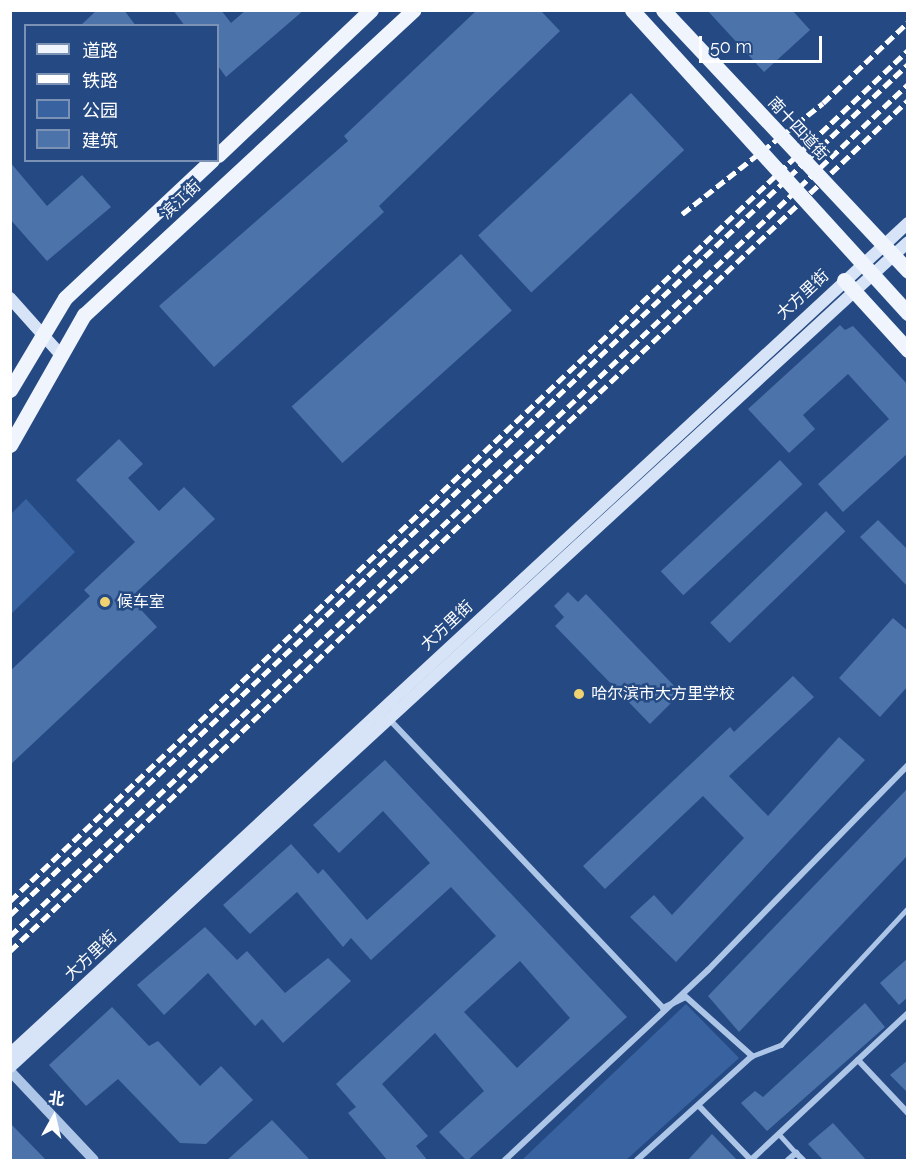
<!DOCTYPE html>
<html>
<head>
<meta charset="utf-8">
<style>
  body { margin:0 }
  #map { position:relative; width:918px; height:1171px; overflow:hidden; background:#254a83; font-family:Raleway,"Noto Sans SC",sans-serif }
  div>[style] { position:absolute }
  .green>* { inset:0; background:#3963a0 }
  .building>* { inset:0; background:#4d73ab; transform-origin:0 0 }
  .service>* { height:4.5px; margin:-2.25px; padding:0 2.25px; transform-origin:2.25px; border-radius:2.25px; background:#adc5e7 }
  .minor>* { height:6px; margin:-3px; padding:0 3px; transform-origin:3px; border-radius:3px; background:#adc5e7 }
  .tertiary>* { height:10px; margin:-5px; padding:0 5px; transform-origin:5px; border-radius:5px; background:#adc5e7 }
  .secondary>* { height:12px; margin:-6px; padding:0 6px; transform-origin:6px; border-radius:6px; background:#d7e3f6 }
  .primary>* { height:15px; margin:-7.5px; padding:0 7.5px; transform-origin:7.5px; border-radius:7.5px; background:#eff4fd }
  .rail>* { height:4.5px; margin-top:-2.25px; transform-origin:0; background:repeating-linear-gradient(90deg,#fff 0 10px,transparent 0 14.5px) }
  .primary-bridge>* { height:15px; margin:-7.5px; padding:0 7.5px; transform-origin:7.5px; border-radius:7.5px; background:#eff4fd }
  .dots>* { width:16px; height:16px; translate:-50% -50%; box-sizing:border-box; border:3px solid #254a83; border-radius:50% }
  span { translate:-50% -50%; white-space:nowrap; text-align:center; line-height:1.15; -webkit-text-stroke:5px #254a83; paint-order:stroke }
  .street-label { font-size:16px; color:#fff }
  .poi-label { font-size:16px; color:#fff }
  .left { translate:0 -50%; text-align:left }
  .frame { position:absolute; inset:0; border:12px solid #fff; pointer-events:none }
  .legend { position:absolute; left:24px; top:24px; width:195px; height:138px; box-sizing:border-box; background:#254a83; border:2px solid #7c92b5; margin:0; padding:8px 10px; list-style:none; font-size:18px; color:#fff }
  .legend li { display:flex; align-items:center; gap:12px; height:30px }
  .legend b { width:30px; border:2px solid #7c92b5 }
  .north { position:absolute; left:24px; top:1087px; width:60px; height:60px; -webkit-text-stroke:4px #254a83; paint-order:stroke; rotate:8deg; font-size:16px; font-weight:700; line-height:24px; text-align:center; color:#fff }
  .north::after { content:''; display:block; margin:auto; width:21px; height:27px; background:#fff; clip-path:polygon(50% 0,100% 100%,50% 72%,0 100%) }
  .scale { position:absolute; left:699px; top:36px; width:123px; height:27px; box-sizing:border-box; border:3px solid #fff; border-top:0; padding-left:8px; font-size:18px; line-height:21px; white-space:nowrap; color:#fff; -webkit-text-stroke:4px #254a83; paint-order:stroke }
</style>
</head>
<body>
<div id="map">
  <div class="green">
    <i style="clip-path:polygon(26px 499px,75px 552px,11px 614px,11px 514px)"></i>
    <i style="clip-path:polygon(686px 1004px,739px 1058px,626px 1160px,522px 1160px)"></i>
  </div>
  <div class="building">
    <i style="clip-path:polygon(97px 10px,124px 10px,136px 26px,80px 26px)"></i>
    <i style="clip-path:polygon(173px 10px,221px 10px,231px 23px,246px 10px,304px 10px,226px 77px,218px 66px,218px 26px,185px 26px)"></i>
    <i style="clip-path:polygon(477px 10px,540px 10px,560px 31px,379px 206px,384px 212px,214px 367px,159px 306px,348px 141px,344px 136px)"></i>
    <i style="clip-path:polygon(707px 10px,792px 10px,810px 30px,764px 72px)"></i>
    <i style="left:631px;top:93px;width:78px;height:209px;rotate:47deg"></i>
    <i style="clip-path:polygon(10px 162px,47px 206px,82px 175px,111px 207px,47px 261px,10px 219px)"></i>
    <i style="left:461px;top:254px;width:76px;height:228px;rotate:48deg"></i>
    <i style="clip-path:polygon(840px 325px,845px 330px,853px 326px,908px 385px,908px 453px,843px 512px,818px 484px,889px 419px,848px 374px,803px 415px,815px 429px,789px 453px,748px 409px)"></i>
    <i style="clip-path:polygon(119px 439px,143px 464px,128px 478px,159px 511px,184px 487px,215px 519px,130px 598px,157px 627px,10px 765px,10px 671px,90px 596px,84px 590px,135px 542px,76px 480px)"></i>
    <i style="left:780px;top:460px;width:33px;height:163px;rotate:47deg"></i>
    <i style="left:826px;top:511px;width:28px;height:161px;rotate:46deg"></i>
    <i style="clip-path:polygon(878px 520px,908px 550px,908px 587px,860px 537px)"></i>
    <i style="clip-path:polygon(568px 592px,578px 602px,586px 594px,681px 693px,650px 724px,555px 626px,564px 617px,554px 606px)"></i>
    <i style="clip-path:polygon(893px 618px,908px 631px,908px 686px,880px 717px,839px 678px)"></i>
    <i style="clip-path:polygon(793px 676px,814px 697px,729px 776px,768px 816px,839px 737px,865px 760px,676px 962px,630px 917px,654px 895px,672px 915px,744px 838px,703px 796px,605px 889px,583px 866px,730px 727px,734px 732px)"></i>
    <i style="clip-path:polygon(evenodd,385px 760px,627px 1017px,467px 1161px,439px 1132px,484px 1091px,435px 1033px,382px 1084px,428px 1136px,416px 1146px,428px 1161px,388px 1161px,348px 1113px,356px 1107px,336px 1084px,496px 936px,451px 887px,371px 960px,351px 938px,343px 947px,297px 892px,250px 934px,223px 905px,291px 844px,318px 874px,323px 869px,367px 920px,430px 863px,383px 811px,339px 853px,313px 825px,385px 760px,520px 961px,570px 1018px,517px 1068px,464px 1012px,520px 961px)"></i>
    <i style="clip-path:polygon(908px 788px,908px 855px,739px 1032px,708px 996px)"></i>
    <i style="clip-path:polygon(205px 927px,237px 960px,247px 951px,285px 993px,328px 958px,351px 981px,283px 1043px,262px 1019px,255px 1026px,208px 973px,164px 1015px,137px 985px)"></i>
    <i style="clip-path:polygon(908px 958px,908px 997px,899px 1005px,880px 983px)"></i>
    <i style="clip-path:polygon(865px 1003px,885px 1027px,767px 1131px,741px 1103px,755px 1091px,763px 1097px)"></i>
    <i style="clip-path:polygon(112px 1007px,149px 1046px,158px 1041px,200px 1086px,221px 1066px,253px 1100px,206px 1144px,180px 1143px,118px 1079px,86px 1106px,49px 1065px)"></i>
    <i style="clip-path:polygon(908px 1060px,908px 1093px,890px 1075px)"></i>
    <i style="clip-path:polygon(272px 1120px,311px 1161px,226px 1161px)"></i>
    <i style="clip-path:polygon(10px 1123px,47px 1161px,10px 1161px)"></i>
    <i style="clip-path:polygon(833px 1123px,867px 1161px,824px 1161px,808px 1144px)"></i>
    <i style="clip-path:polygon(712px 1134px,738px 1161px,687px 1161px)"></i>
  </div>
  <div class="service">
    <i style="left:752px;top:1056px;width:31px;rotate:-21deg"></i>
    <i style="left:781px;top:1045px;width:187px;rotate:-47.2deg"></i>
    <i style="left:779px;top:1134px;width:25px;rotate:48deg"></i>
  </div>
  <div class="minor">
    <i style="left:389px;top:719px;width:398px;rotate:46.5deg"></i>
    <i style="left:663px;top:1008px;width:25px;rotate:-26deg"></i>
    <i style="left:686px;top:997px;width:89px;rotate:41.8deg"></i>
    <i style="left:752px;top:1056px;width:155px;rotate:137.9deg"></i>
    <i style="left:858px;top:1060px;width:73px;rotate:46.7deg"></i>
    <i style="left:699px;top:1106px;width:75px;rotate:46.1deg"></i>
    <i style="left:751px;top:1160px;width:215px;rotate:-43.1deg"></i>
    <i style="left:505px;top:1160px;width:278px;rotate:-43.1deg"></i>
    <i style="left:708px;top:970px;width:286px;rotate:-45.7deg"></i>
    <i style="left:788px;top:1160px;width:11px;rotate:-41deg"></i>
    <i style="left:796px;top:1153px;width:10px;rotate:45deg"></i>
  </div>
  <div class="tertiary">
    <i style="left:10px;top:1071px;width:122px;rotate:46.7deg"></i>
  </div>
  <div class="secondary">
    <i style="left:10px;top:298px;width:76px;rotate:48.2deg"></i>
    <i style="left:10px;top:1054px;width:1224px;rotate:-42.78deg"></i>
    <i style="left:10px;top:1067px;width:1219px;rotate:-42.57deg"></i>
  </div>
  <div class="primary">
    <i style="left:218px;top:155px;width:211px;rotate:-43.5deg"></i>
    <i style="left:844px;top:280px;width:95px;rotate:47.6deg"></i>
    <i style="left:10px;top:390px;width:107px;rotate:-59.1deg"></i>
    <i style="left:65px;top:298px;width:202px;rotate:-43.2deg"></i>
    <i style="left:10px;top:445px;width:150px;rotate:-60.4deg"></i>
    <i style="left:84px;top:315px;width:449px;rotate:-42.8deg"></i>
  </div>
  <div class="rail">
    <i style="left:682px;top:214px;width:179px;rotate:-38.2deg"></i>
    <i style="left:823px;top:103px;width:117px;rotate:-43.6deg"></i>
    <i style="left:10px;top:901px;width:1237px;rotate:-43.46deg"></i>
    <i style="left:10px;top:915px;width:1237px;rotate:-43.46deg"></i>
    <i style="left:10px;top:936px;width:1238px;rotate:-43.49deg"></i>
    <i style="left:10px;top:951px;width:1237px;rotate:-43.46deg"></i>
  </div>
  <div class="primary-bridge">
    <i style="left:632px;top:10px;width:410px;rotate:47.7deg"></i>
    <i style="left:663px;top:10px;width:358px;rotate:46.8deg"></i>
  </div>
  <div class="dots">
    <i style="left:105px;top:602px;background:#f1d271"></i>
    <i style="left:579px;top:694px;background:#f1d271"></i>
  </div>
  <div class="street-label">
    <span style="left:798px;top:129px;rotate:47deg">南十四道街</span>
    <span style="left:181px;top:200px;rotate:-43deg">滨江街</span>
    <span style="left:803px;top:295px;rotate:-43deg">大方里街</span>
    <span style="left:447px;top:626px;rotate:-43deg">大方里街</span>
    <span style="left:91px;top:956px;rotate:-43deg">大方里街</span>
  </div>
  <div class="poi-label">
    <span class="left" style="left:117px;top:602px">候车室</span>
    <span class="left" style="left:591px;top:694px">哈尔滨市大方里学校</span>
  </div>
  <div class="frame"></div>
  <ul class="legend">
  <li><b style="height:8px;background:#eff4fd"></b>道路</li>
  <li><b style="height:8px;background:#fff"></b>铁路</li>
  <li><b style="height:16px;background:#3963a0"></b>公园</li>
  <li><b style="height:16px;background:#4d73ab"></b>建筑</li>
  </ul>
  <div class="north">北</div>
  <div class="scale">50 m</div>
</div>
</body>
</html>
